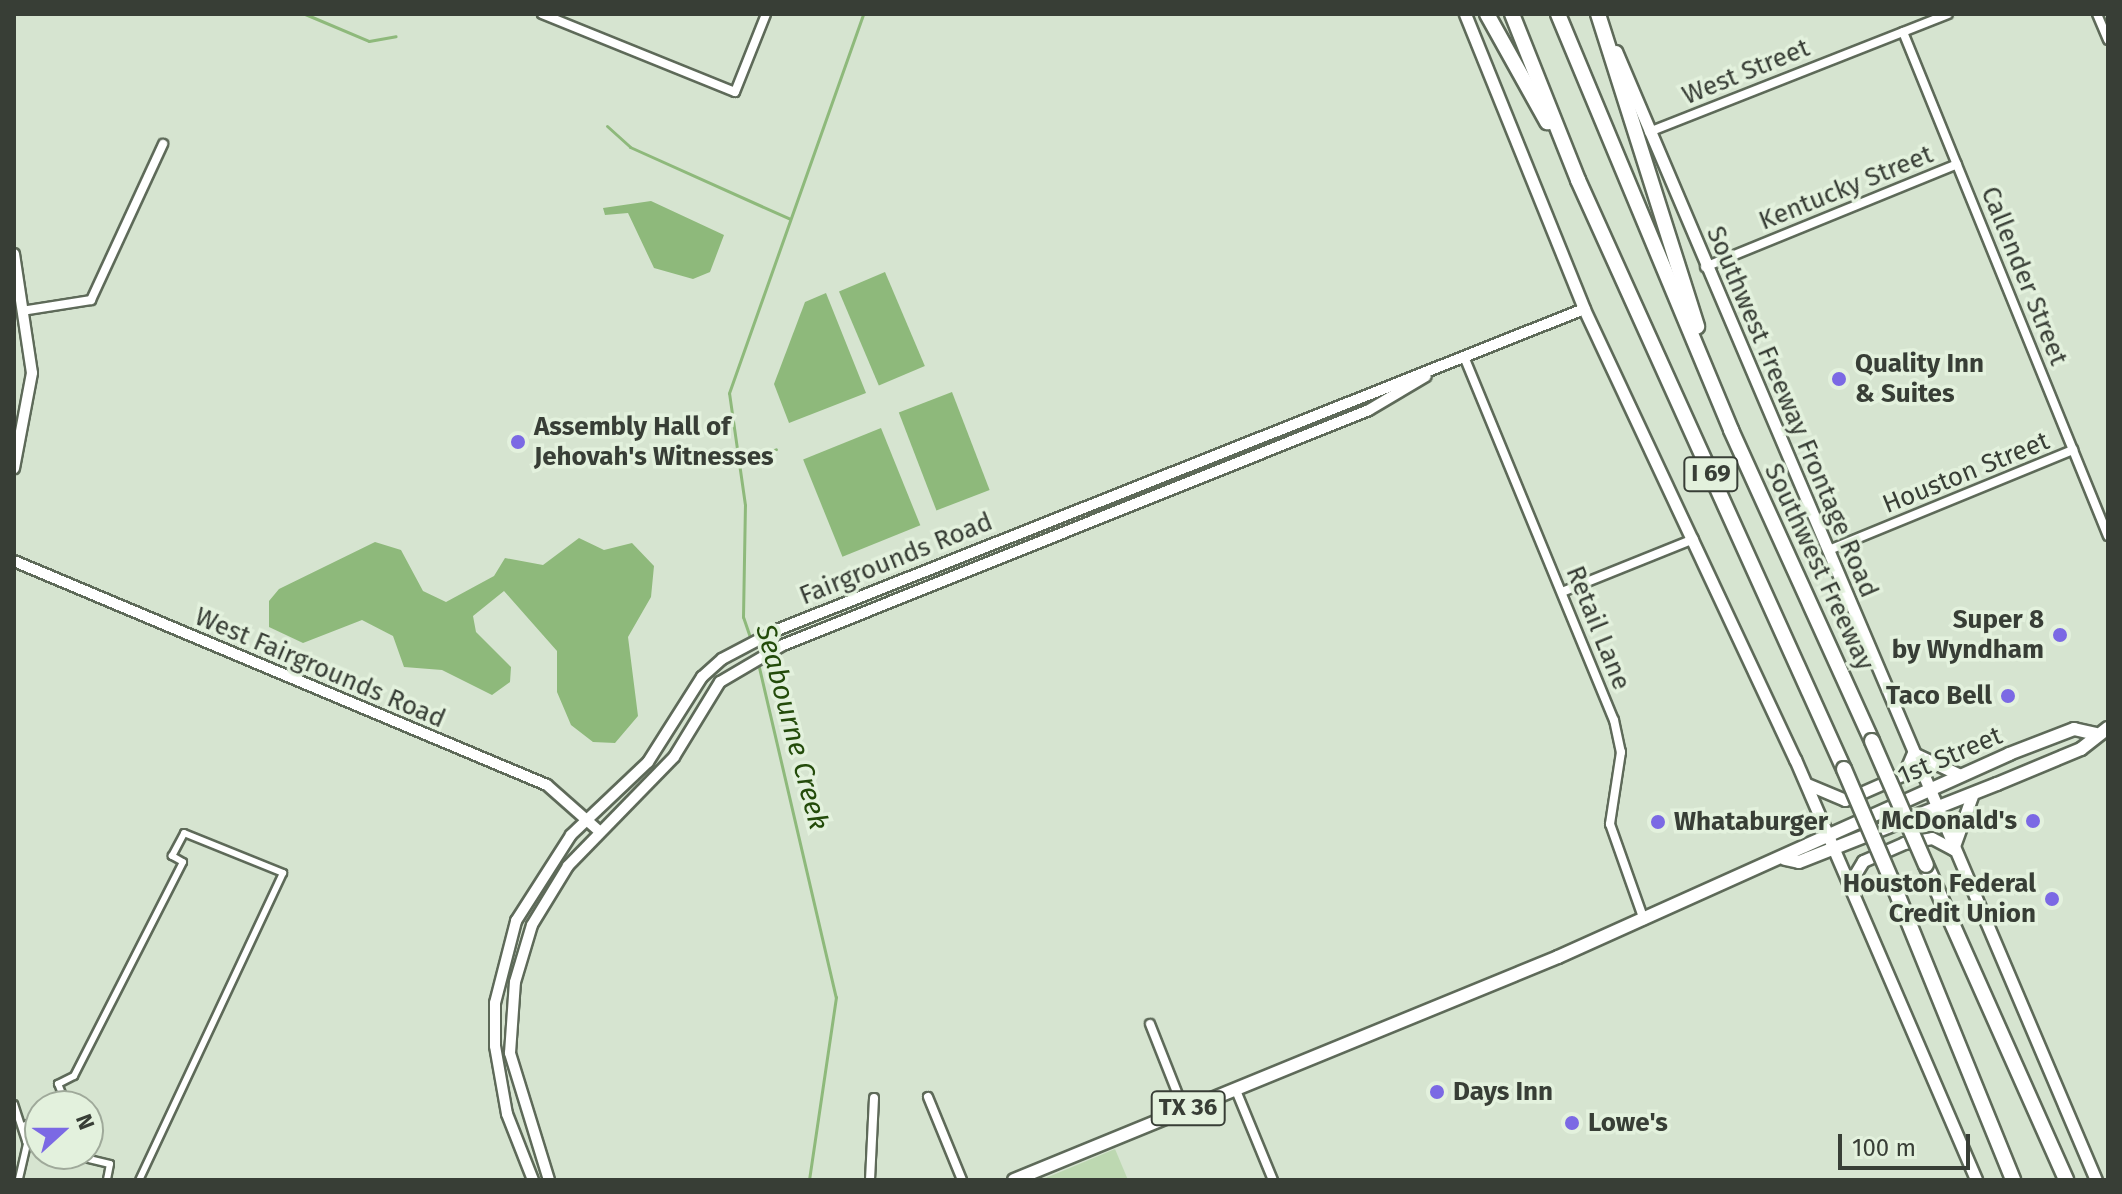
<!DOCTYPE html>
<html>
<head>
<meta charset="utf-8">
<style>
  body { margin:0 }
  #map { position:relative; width:2122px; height:1194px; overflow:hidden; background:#d6e4d0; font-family:"Fira Sans",sans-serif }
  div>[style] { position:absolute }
  .green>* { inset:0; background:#bdd8b1 }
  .water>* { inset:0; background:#8eb97b; transform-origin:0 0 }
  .stream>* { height:3px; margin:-1.5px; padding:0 1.5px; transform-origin:1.5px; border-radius:1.5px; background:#8eb97b }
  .roads { filter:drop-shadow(2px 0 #5e6a59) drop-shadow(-2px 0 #5e6a59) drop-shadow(0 2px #5e6a59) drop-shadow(0 -2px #5e6a59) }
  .pedestrian>* { height:6px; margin:-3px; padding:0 3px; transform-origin:3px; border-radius:3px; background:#fff }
  .minor>* { height:8px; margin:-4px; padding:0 4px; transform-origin:4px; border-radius:4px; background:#fff }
  .tertiary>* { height:10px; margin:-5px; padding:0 5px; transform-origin:5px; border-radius:5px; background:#fff }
  .secondary>* { height:11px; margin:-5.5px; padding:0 5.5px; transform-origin:5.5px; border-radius:5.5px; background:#fff }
  .primary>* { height:12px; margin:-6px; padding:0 6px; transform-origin:6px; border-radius:6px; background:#fff }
  .motorway>* { height:14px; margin:-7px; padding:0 7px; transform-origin:7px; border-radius:7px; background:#fff }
  .bridges { filter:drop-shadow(2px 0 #5e6a59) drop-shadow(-2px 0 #5e6a59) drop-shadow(0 2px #5e6a59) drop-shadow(0 -2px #5e6a59) }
  .motorway-bridge>* { height:14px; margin:-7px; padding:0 7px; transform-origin:7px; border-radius:7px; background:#fff }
  .dots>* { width:22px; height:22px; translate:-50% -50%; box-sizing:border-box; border:4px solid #e3f1dd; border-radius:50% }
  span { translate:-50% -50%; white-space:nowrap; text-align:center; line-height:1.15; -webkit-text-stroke:7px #e3f1dd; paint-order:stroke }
  .shield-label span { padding:2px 6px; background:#e3f1dd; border:2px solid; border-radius:6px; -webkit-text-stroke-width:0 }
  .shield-label { font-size:24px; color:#383e36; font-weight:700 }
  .street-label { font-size:26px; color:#383e36 }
  .poi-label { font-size:26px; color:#383e36; font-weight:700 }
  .left { translate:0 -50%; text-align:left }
  .right { translate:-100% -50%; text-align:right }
  .water-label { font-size:28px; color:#234b0a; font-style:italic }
  .frame { position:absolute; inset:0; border:16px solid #383e36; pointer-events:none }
  .north { position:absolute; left:24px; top:1090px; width:80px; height:80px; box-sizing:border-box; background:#e3f1dd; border:2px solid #9fa99a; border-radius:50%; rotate:69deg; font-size:22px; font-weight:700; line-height:32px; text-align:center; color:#383e36 }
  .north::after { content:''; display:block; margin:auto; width:28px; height:36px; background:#7b69e4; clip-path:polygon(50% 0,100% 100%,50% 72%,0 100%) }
  .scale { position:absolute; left:1838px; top:1134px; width:132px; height:36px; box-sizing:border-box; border:4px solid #383e36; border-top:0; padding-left:10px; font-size:24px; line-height:28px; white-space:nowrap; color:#383e36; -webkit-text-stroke:6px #e3f1dd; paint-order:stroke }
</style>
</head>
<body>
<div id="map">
  <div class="green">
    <i style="clip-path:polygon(1115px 1149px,1128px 1180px,1041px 1180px)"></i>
  </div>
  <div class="water">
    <i style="clip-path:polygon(651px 201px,724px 235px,710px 272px,693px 279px,654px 268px,628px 213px,605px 215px,603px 208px)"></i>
    <i style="left:885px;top:272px;width:102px;height:50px;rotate:67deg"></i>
    <i style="clip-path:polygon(826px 293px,866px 393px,789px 423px,774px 384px,805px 302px)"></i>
    <i style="left:952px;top:392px;width:105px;height:57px;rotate:69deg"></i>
    <i style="left:881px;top:428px;width:105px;height:84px;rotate:68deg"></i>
    <i style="clip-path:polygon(579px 538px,604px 550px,632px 543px,654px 566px,651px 597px,628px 637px,638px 716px,615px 743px,593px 742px,571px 725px,557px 692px,557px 651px,504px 591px,473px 616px,476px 632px,511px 667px,510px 682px,492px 695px,442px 670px,404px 667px,393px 636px,362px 620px,303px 643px,269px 627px,269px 601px,279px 589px,375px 542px,401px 550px,423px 591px,446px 602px,494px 576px,505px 558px,543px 565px)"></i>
  </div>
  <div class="stream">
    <i style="left:305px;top:14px;width:69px;rotate:22.9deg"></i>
    <i style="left:369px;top:41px;width:27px;rotate:-10deg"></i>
    <i style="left:607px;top:126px;width:31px;rotate:42deg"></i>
    <i style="left:630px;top:147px;width:175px;rotate:24.2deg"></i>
    <i style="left:739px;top:462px;width:39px;rotate:-19deg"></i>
    <i style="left:751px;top:640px;width:24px;rotate:-109deg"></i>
    <i style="left:743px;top:617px;width:112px;rotate:-89deg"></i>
    <i style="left:745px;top:505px;width:113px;rotate:-98.1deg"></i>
    <i style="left:729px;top:393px;width:402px;rotate:-70.5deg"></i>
    <i style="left:758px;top:663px;width:343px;rotate:76.9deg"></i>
    <i style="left:836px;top:997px;width:185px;rotate:98.4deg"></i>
  </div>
  <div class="roads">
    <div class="pedestrian">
      <i style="left:14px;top:1104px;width:42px;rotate:72deg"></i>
      <i style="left:27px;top:1144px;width:37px;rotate:103deg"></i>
      <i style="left:67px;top:1106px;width:24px;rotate:-112deg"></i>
      <i style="left:58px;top:1084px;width:18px;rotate:-27deg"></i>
      <i style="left:74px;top:1076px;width:240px;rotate:-63deg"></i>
      <i style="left:183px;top:862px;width:13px;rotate:-151deg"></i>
      <i style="left:172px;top:856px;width:26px;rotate:-62deg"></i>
      <i style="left:184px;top:833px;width:107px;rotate:22deg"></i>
      <i style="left:283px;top:873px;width:339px;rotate:115.1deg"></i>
      <i style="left:23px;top:1126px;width:18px;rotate:-22deg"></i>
      <i style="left:26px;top:1141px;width:15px;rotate:23deg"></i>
      <i style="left:68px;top:1154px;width:43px;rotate:13.4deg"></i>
      <i style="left:110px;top:1164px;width:16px;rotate:101deg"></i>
    </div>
    <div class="minor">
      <i style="left:542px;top:14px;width:208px;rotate:22deg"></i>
      <i style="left:735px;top:92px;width:84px;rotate:-68.3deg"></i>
      <i style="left:2097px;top:14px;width:28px;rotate:67deg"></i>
      <i style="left:1903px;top:32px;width:544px;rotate:67.87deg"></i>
      <i style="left:1649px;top:132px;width:321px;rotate:-21.5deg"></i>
      <i style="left:1705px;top:267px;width:272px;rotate:-22.2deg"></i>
      <i style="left:28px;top:310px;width:64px;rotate:-9deg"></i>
      <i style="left:91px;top:300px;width:172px;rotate:-65.2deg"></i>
      <i style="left:1465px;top:359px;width:391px;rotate:67.6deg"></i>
      <i style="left:1614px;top:720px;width:33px;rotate:78deg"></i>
      <i style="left:1621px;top:752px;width:73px;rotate:98.7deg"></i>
      <i style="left:1610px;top:824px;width:102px;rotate:70.5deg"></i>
      <i style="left:1829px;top:550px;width:264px;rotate:-22.3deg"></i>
      <i style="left:1562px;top:592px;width:142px;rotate:-21.9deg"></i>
      <i style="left:1150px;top:1024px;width:92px;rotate:68.4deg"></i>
      <i style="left:1235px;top:1088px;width:100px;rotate:67.6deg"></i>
      <i style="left:928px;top:1097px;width:90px;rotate:67.7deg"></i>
      <i style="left:870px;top:1180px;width:82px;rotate:-87.2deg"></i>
    </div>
    <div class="tertiary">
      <i style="left:14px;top:254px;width:120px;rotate:81.4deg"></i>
      <i style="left:32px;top:373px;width:97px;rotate:100.7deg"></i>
      <i style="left:14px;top:561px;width:578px;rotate:22.8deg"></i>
      <i style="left:547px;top:785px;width:69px;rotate:41.5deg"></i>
      <i style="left:533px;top:1180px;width:71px;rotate:-111.5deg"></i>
      <i style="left:507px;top:1114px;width:69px;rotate:-100deg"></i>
      <i style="left:495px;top:1046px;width:43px;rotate:-90deg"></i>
      <i style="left:495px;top:1003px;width:85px;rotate:-75.6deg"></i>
      <i style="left:516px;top:921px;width:102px;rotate:-57.4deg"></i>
      <i style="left:571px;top:835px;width:106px;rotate:-43.5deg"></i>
      <i style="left:648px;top:762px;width:101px;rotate:-57.6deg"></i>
      <i style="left:702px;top:677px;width:27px;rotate:-42deg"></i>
      <i style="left:722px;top:659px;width:62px;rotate:-27.8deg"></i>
      <i style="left:777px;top:630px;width:868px;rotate:-21.69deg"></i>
      <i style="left:549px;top:1180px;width:133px;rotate:-107.1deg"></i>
      <i style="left:510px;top:1053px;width:71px;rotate:-86deg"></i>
      <i style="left:515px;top:982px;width:59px;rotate:-73.4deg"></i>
      <i style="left:532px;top:925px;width:69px;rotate:-58.6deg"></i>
      <i style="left:568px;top:866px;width:152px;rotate:-45.8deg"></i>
      <i style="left:674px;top:757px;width:88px;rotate:-58.5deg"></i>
      <i style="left:720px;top:682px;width:73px;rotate:-30.4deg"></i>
      <i style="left:783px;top:645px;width:631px;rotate:-21.85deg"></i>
      <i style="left:1369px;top:410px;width:66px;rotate:-30.8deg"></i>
    </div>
    <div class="secondary">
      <i style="left:1465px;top:14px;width:318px;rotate:68deg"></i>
      <i style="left:1584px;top:309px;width:497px;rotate:64.9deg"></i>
      <i style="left:1795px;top:759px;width:458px;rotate:66.7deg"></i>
      <i style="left:1616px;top:51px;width:1227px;rotate:66.97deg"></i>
      <i style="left:1807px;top:784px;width:41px;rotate:22.8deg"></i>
      <i style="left:1845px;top:800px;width:64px;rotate:-23.8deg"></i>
      <i style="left:1904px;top:774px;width:23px;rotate:-67deg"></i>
      <i style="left:1913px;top:753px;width:52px;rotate:25.1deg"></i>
      <i style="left:1848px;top:886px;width:29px;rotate:-59deg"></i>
      <i style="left:1863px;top:861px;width:45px;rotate:-23.7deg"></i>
      <i style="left:1904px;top:843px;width:28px;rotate:-10deg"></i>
      <i style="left:1932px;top:838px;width:24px;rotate:28deg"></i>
      <i style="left:1953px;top:849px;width:59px;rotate:-70.3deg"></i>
    </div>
    <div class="primary">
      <i style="left:1785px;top:859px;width:14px;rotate:12deg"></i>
      <i style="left:1799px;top:862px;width:213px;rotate:-21.5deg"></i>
      <i style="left:1997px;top:784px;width:91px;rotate:-22.6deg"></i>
      <i style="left:2081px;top:749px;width:34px;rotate:-38deg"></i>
      <i style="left:1014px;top:1180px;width:588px;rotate:-22.29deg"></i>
      <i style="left:1558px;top:957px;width:495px;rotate:-24.2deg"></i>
      <i style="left:2009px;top:754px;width:70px;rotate:-21deg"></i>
      <i style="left:2074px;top:729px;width:22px;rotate:13deg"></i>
    </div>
    <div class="motorway">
      <i style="left:1487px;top:14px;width:124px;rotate:60.9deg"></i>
      <i style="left:1512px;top:14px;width:179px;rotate:68.3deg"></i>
      <i style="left:1578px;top:180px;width:646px;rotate:65.7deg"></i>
      <i style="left:1558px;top:14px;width:451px;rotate:67.4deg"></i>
      <i style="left:1731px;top:430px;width:341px;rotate:65.6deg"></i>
      <i style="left:1598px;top:14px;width:328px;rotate:72.4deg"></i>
      <i style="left:1926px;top:865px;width:345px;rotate:66deg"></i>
      <i style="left:1891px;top:879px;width:325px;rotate:67.9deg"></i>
    </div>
  </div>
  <div class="bridges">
    <div class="motorway-bridge">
      <i style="left:1872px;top:741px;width:135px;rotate:66.5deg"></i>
      <i style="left:1844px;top:769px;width:120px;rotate:66.9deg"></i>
    </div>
  </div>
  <div class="dots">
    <i style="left:1839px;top:379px;background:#7b69e4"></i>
    <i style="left:518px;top:442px;background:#7b69e4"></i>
    <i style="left:2060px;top:635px;background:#7b69e4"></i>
    <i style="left:2008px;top:696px;background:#7b69e4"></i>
    <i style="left:2033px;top:821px;background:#7b69e4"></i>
    <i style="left:1658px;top:822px;background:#7b69e4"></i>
    <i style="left:2052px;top:899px;background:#7b69e4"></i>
    <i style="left:1437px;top:1092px;background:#7b69e4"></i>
    <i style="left:1572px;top:1123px;background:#7b69e4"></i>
  </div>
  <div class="shield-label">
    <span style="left:1711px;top:474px">I 69</span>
    <span style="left:1188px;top:1108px">TX 36</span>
  </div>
  <div class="street-label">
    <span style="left:1746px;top:72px;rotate:-22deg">West Street</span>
    <span style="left:1846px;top:188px;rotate:-22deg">Kentucky Street</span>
    <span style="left:2024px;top:276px;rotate:68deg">Callender Street</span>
    <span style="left:1792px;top:412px;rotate:67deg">Southwest Freeway Frontage Road</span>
    <span style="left:1966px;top:473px;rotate:-22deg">Houston Street</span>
    <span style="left:896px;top:559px;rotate:-22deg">Fairgrounds Road</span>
    <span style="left:1819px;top:567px;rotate:65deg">Southwest Freeway</span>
    <span style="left:1598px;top:628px;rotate:68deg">Retail Lane</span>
    <span style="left:320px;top:668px;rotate:23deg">West Fairgrounds Road</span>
    <span style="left:1950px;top:756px;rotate:-23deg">1st Street</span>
  </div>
  <div class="poi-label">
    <span class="left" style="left:1855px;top:379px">Quality Inn<br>&amp; Suites</span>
    <span class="left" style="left:534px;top:442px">Assembly Hall of<br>Jehovah's Witnesses</span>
    <span class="right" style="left:2044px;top:635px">Super 8<br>by Wyndham</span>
    <span class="right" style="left:1992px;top:696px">Taco Bell</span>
    <span class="right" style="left:2017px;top:821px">McDonald's</span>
    <span class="left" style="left:1674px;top:822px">Whataburger</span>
    <span class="right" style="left:2036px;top:899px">Houston Federal<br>Credit Union</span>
    <span class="left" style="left:1453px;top:1092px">Days Inn</span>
    <span class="left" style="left:1588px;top:1123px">Lowe's</span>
  </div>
  <div class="water-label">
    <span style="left:792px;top:727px;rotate:75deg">Seabourne Creek</span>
  </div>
  <div class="frame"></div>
  <div class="north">N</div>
  <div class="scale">100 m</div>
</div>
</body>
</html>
